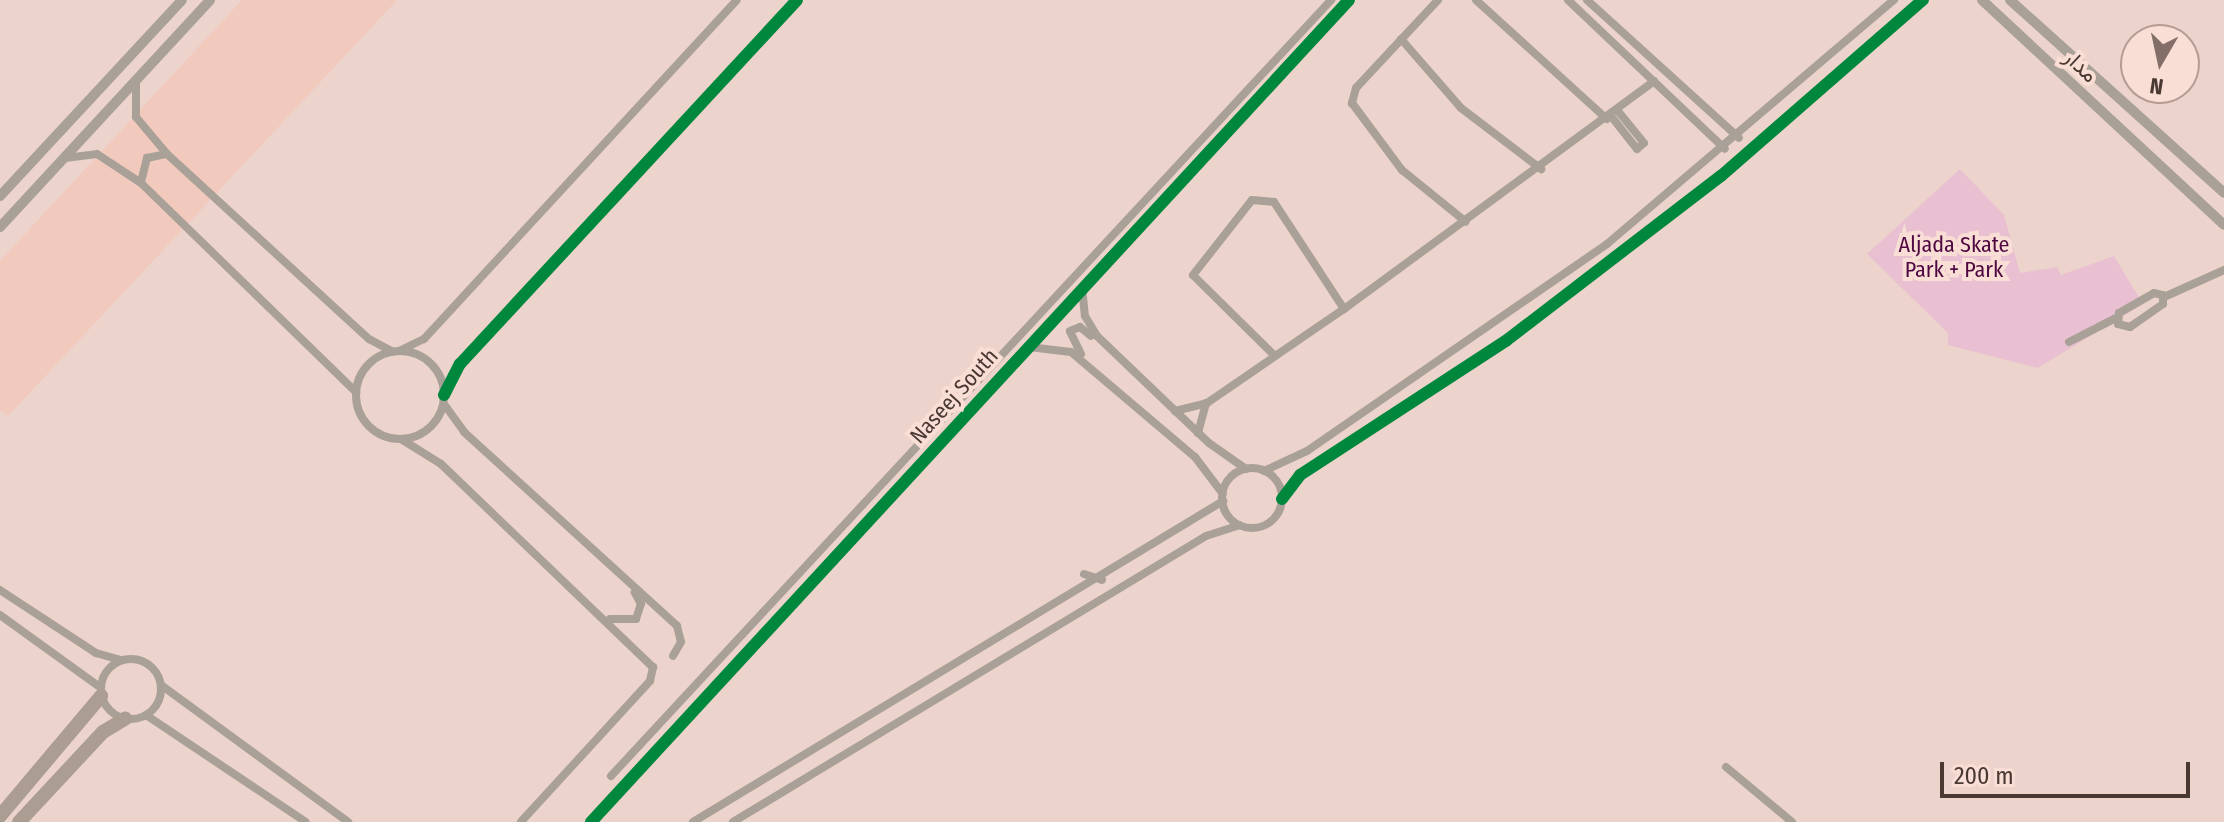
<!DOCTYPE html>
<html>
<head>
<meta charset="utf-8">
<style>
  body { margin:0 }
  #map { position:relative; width:2224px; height:822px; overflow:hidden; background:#ecd3cb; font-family:"Fira Sans Condensed",Vazirmatn,sans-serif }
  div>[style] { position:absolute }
  .built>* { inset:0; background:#f2c9bd }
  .green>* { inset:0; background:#e9c0d1 }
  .minor>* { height:8px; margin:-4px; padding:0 4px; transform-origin:4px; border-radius:4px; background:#a9a197 }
  .minor>.ring { margin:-4px; padding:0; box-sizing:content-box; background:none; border:8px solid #a9a197; border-radius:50% }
  .tertiary>* { height:10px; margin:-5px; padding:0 5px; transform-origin:5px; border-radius:5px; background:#a9a197 }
  .motorway>* { height:14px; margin:-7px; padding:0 7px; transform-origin:7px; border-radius:7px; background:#ab9d92 }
  .cycleway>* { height:12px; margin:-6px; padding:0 6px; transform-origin:6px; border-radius:6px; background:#00873e }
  span { translate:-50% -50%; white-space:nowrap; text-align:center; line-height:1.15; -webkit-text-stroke:8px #f9ded5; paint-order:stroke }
  .street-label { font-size:22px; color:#4a3833 }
  .park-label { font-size:22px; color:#4f0742 }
  .north { position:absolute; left:2120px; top:24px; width:80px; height:80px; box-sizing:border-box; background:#f9ded5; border:2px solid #b39c94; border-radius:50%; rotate:189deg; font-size:22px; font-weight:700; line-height:32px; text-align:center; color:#4a3833 }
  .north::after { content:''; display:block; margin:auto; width:28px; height:36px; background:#836e68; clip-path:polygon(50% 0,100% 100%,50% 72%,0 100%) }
  .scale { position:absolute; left:1940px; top:762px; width:250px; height:36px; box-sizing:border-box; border:4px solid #4a3833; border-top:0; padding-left:10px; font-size:24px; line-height:28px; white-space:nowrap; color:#4a3833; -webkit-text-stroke:6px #f9ded5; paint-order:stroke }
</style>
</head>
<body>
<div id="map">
  <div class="built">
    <i style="clip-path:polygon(242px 0,397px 0,8px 416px,0 410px,0 261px)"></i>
  </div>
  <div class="green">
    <i style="clip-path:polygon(1960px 169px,2004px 215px,2020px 273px,2057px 267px,2061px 275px,2114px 256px,2143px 304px,2038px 368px,1948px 345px,1948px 333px,1867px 254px)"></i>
  </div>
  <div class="minor">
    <i style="left:1438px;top:0;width:120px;rotate:133deg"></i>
    <i style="left:1356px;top:88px;width:16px;rotate:105deg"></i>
    <i style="left:1352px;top:103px;width:84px;rotate:53.3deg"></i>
    <i style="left:1402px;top:170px;width:82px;rotate:39.1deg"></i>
    <i style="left:1476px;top:0;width:177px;rotate:42.3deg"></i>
    <i style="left:1568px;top:0;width:216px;rotate:43.5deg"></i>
    <i style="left:1587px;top:0;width:205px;rotate:42.2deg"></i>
    <i style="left:1401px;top:39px;width:91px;rotate:49deg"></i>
    <i style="left:1461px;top:108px;width:101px;rotate:37.3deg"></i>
    <i style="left:136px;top:81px;width:36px;rotate:90deg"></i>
    <i style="left:136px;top:117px;width:48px;rotate:50deg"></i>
    <i style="left:167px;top:154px;width:274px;rotate:42.5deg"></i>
    <i style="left:369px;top:339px;width:27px;rotate:28deg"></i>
    <i style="left:1611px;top:116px;width:42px;rotate:51.8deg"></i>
    <i style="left:1637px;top:149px;width:9px;rotate:-41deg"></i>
    <i style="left:1644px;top:143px;width:41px;rotate:-129.1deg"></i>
    <i style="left:65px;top:158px;width:32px;rotate:-7deg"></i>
    <i style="left:97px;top:154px;width:53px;rotate:33.4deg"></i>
    <i style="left:141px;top:183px;width:300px;rotate:44.2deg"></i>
    <i style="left:141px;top:182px;width:25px;rotate:-76deg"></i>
    <i style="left:147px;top:158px;width:19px;rotate:-12deg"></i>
    <i style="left:1082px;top:288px;width:28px;rotate:84deg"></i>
    <i style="left:1085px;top:316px;width:23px;rotate:59deg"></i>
    <i style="left:1097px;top:336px;width:155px;rotate:43.7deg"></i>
    <i style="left:1209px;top:443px;width:45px;rotate:35.1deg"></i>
    <i style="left:2154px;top:293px;width:9px;rotate:13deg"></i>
    <i style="left:2163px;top:295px;width:9px;rotate:90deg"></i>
    <i style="left:2163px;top:304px;width:40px;rotate:145.1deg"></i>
    <i style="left:2130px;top:327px;width:12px;rotate:-166deg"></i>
    <i style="left:2118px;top:324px;width:11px;rotate:-85deg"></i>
    <i style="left:2119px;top:313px;width:40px;rotate:-29.7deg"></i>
    <i style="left:2164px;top:297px;width:66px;rotate:-24.2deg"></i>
    <i style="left:2069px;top:342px;width:53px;rotate:-27.1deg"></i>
    <i style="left:1029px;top:347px;width:42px;rotate:6.8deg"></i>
    <i style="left:1071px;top:352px;width:162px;rotate:40.3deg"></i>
    <i style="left:1195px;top:457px;width:46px;rotate:52.9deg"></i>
    <i style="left:399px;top:351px;width:28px;rotate:-26deg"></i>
    <i style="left:424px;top:339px;width:461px;rotate:-47.3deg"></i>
    <i class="ring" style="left:356px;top:351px;width:80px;height:80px"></i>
    <i style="left:1081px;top:354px;width:25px;rotate:-116deg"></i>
    <i style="left:1070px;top:331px;width:11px;rotate:-22deg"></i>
    <i style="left:1080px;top:327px;width:14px;rotate:39deg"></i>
    <i style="left:1275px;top:356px;width:115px;rotate:-135.4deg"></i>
    <i style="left:1193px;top:275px;width:95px;rotate:-51.8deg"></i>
    <i style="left:1252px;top:200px;width:22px;rotate:5deg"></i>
    <i style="left:1274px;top:202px;width:128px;rotate:56.8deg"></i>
    <i style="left:444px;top:395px;width:35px;rotate:-63deg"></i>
    <i style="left:460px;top:364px;width:496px;rotate:-47.2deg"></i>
    <i style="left:444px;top:404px;width:34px;rotate:54deg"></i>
    <i style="left:464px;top:432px;width:288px;rotate:42.3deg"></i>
    <i style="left:677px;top:626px;width:16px;rotate:76deg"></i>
    <i style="left:681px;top:642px;width:16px;rotate:120deg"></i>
    <i style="left:1175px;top:411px;width:33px;rotate:-14deg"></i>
    <i style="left:1207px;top:403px;width:166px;rotate:-34.5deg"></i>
    <i style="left:1344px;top:309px;width:385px;rotate:-36.3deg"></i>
    <i style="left:1198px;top:433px;width:31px;rotate:-75deg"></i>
    <i style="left:401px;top:439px;width:47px;rotate:32deg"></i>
    <i style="left:441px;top:464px;width:294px;rotate:43.8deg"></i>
    <i style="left:653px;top:667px;width:14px;rotate:102deg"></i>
    <i style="left:650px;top:681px;width:191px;rotate:132.5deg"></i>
    <i class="ring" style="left:1222px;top:468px;width:52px;height:52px"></i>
    <i style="left:1264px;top:471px;width:47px;rotate:-24.9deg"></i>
    <i style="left:1307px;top:451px;width:364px;rotate:-34.6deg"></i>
    <i style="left:1607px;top:244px;width:377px;rotate:-40.4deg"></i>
    <i style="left:1282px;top:499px;width:30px;rotate:-53deg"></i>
    <i style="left:1300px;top:475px;width:247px;rotate:-33.1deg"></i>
    <i style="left:1507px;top:340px;width:270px;rotate:-37.5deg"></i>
    <i style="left:1721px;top:176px;width:268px;rotate:-41.1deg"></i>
    <i style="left:1084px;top:574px;width:19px;rotate:18deg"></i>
    <i style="left:0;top:590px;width:115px;rotate:33.3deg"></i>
    <i style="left:96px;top:653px;width:25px;rotate:16deg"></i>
    <i style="left:0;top:615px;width:123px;rotate:35.8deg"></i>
    <i style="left:610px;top:619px;width:26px"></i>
    <i style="left:636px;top:619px;width:16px;rotate:-72deg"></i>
    <i style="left:641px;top:604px;width:13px;rotate:-119deg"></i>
    <i class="ring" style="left:101px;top:659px;width:52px;height:52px"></i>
    <i style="left:161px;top:685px;width:232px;rotate:36.2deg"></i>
    <i style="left:146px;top:715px;width:192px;rotate:33.8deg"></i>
    <i style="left:1726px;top:767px;width:86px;rotate:39.8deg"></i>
    <i style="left:611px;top:776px;width:1059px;rotate:-47.14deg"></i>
    <i style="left:591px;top:822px;width:1118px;rotate:-47.32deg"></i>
    <i style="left:693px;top:822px;width:620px;rotate:-31.2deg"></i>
    <i style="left:733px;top:822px;width:553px;rotate:-31.16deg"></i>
    <i style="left:1206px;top:536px;width:35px;rotate:-18deg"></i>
  </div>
  <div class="tertiary">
    <i style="left:1982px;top:0;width:330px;rotate:42.9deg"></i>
    <i style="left:2010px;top:0;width:288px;rotate:42deg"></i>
    <i style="left:0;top:196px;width:267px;rotate:-47.1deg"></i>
    <i style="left:0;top:227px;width:309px;rotate:-47.2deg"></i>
  </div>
  <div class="motorway">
    <i style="left:0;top:816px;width:157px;rotate:-49.9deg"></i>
    <i style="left:19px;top:822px;width:123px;rotate:-47deg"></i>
    <i style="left:103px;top:732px;width:26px;rotate:-31deg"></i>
  </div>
  <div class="cycleway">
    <i style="left:444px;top:395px;width:35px;rotate:-63deg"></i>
    <i style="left:460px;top:364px;width:496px;rotate:-47.2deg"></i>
    <i style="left:1282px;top:499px;width:30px;rotate:-53deg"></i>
    <i style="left:1300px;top:475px;width:247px;rotate:-33.1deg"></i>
    <i style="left:1507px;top:340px;width:270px;rotate:-37.5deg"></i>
    <i style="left:1721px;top:176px;width:268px;rotate:-41.1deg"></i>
    <i style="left:591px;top:822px;width:1118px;rotate:-47.32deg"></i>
  </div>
  <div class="street-label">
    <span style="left:2081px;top:66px;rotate:43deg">مدار</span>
    <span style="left:954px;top:396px;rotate:-48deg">Naseej South</span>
  </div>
  <div class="park-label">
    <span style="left:1954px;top:257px">Aljada Skate<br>Park + Park</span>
  </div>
  <div class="north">N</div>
  <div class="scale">200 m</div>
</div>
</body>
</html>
